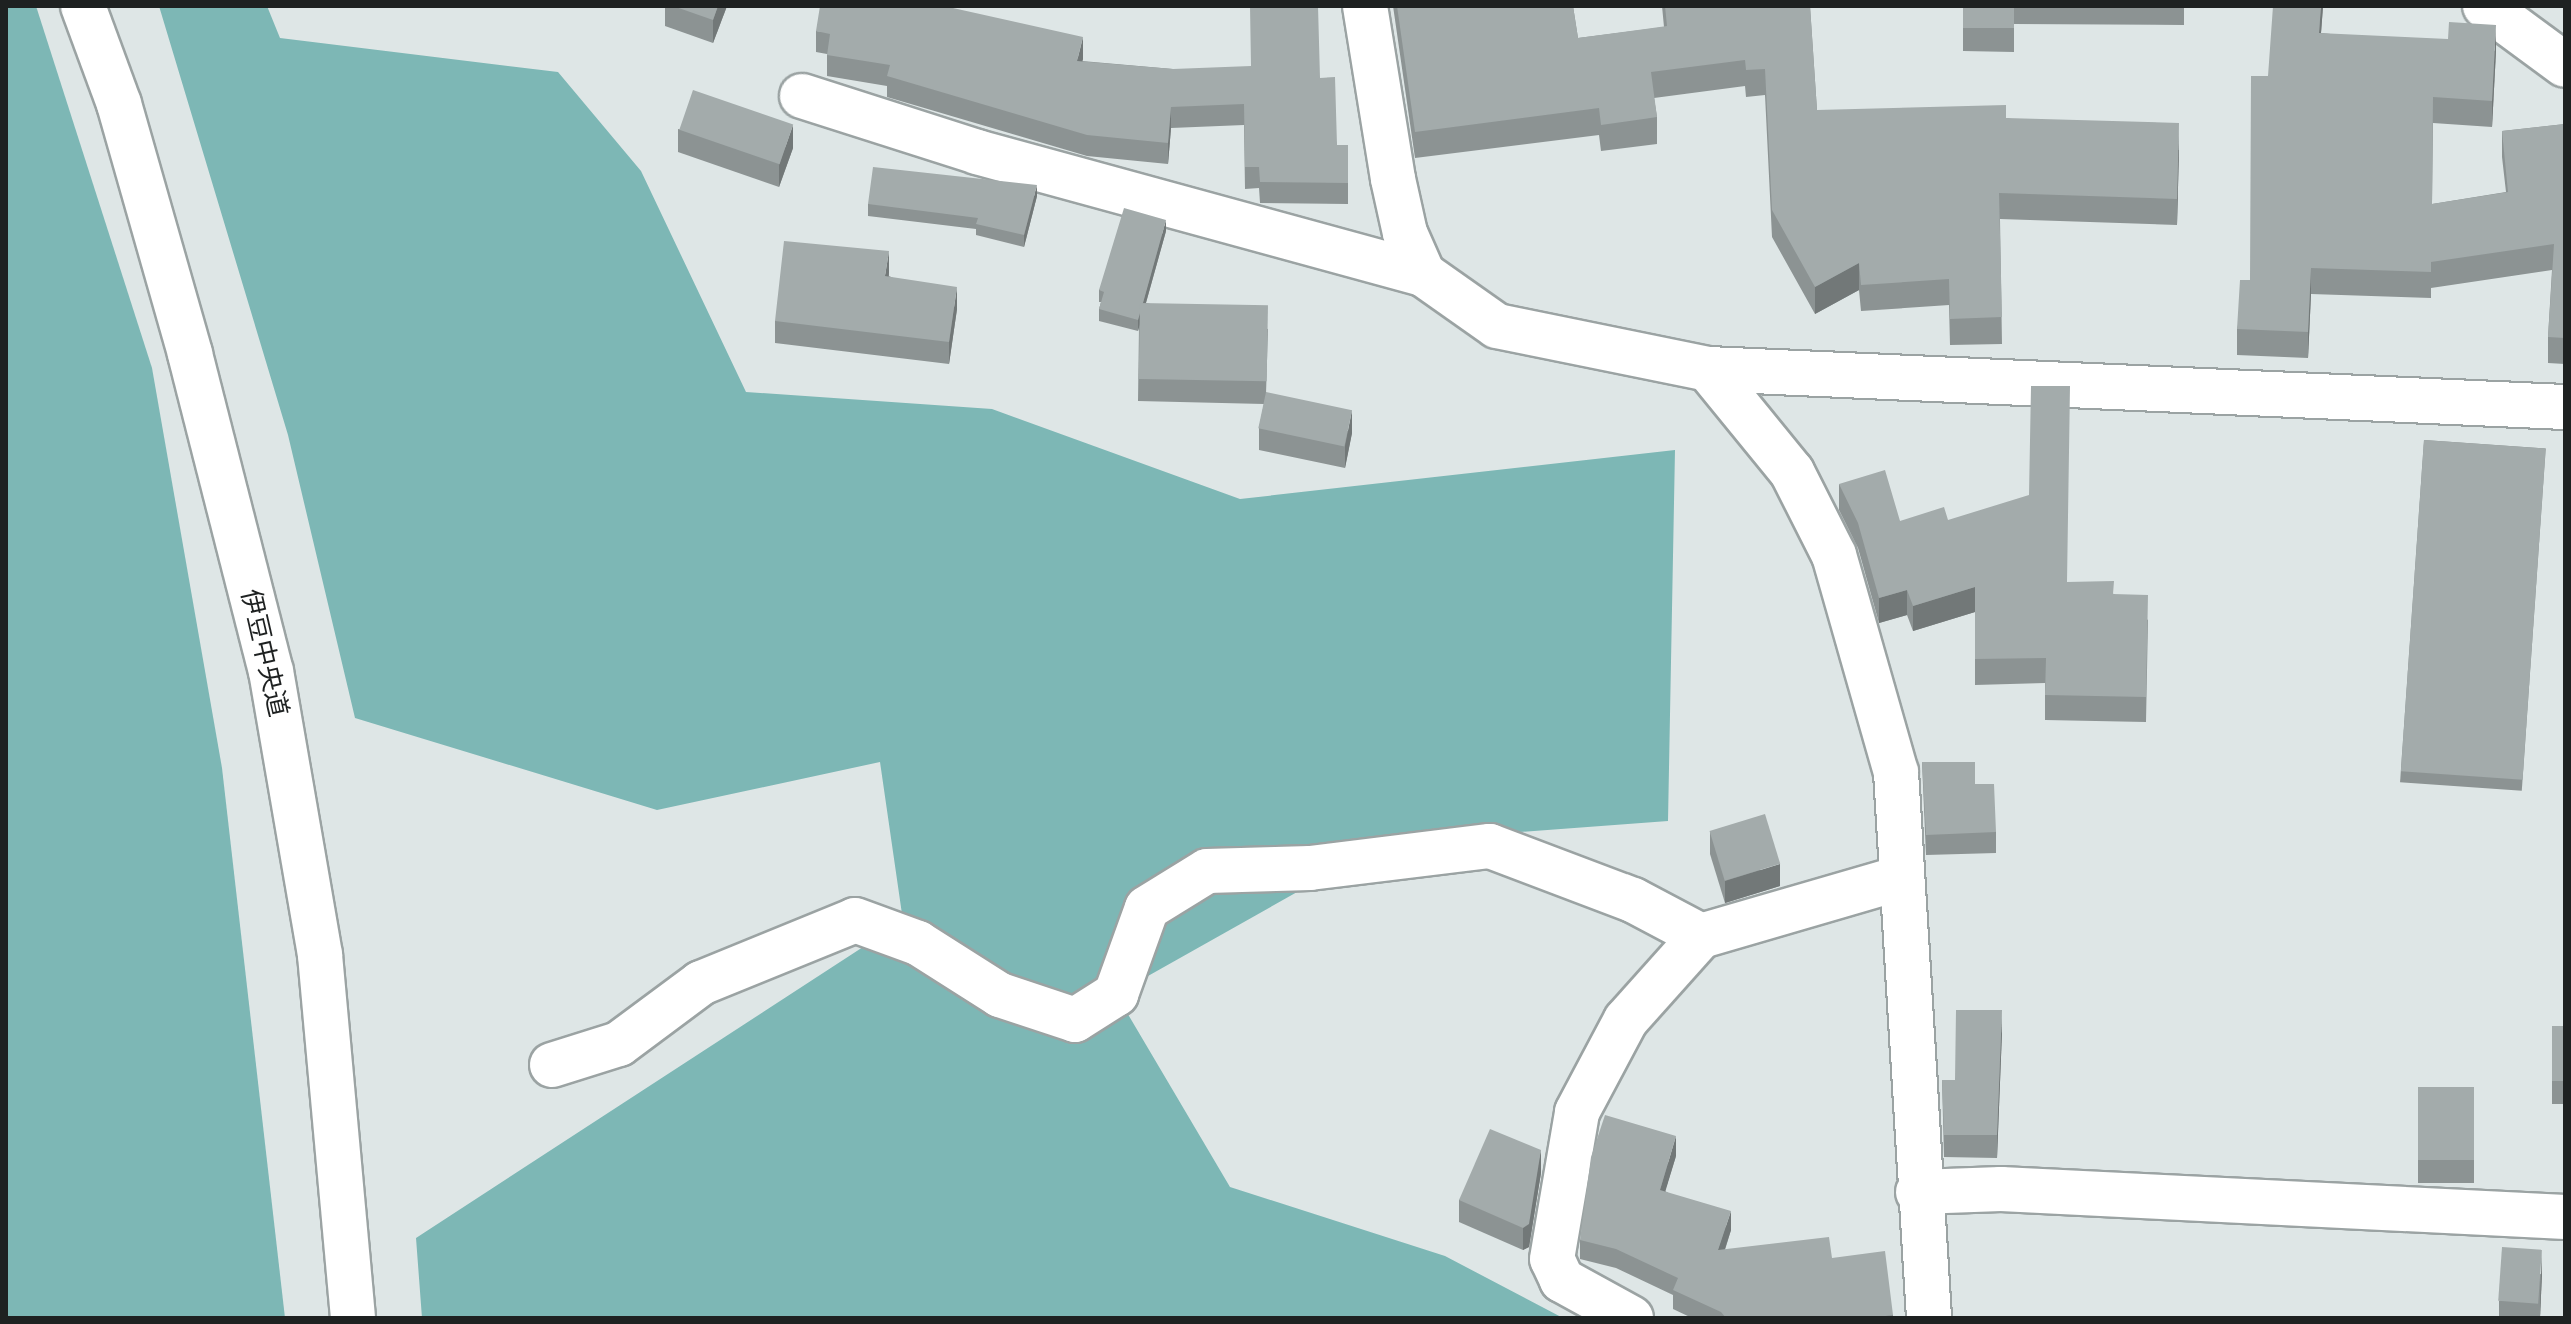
<!DOCTYPE html>
<html>
<head>
<meta charset="utf-8">
<style>
  body { margin:0 }
  #map { position:relative; width:2571px; height:1324px; overflow:hidden; background:#dee6e6; font-family:"Roboto Condensed","Noto Sans JP",sans-serif }
  div>[style] { position:absolute }
  .forest>* { inset:0; background:#7db7b5 }
  .roads { filter:drop-shadow(2px 0 #9ba3a3) drop-shadow(-2px 0 #9ba3a3) drop-shadow(0 2px #9ba3a3) drop-shadow(0 -2px #9ba3a3) }
  .minor>* { height:44px; margin:-22px; padding:0 22px; transform-origin:22px; border-radius:22px; background:#fff }
  .highway>* { height:44px; margin:-22px; padding:0 22px; transform-origin:22px; border-radius:22px; background:#fff }
  .wall>* { inset:0; background:#8c9393; transform-origin:0 0 }
  .shaded-wall>* { inset:0; background:#727878 }
  .building>* { inset:0; background:#a3abab; transform-origin:0 0 }
  span { translate:-50% -50%; white-space:nowrap; text-align:center; line-height:1.15; -webkit-text-stroke:6px #fff; paint-order:stroke }
  .street-label { font-size:26px; color:#1e2121 }
  .frame { position:absolute; inset:0; border:8px solid #1e2121; pointer-events:none }
</style>
</head>
<body>
<div id="map">
  <div class="forest">
    <i style="clip-path:polygon(6px 6px,36px 6px,152px 368px,222px 768px,285px 1318px,6px 1318px)"></i>
    <i style="clip-path:polygon(159px 6px,267px 6px,280px 38px,558px 72px,641px 171px,746px 392px,992px 409px,1240px 499px,1675px 450px,1668px 821px,1386px 842px,1116px 994px,1230px 1187px,1445px 1256px,1563px 1318px,422px 1318px,416px 1238px,903px 921px,880px 762px,657px 810px,355px 718px,288px 435px)"></i>
  </div>
  <div class="roads">
    <div class="minor">
      <i style="left:1365px;top:6px;width:175px;rotate:80.8deg"></i>
      <i style="left:1393px;top:179px;width:55px;rotate:77.5deg"></i>
      <i style="left:1405px;top:233px;width:45px;rotate:66.3deg"></i>
      <i style="left:2485px;top:6px;width:99px;rotate:36.4deg"></i>
      <i style="left:802px;top:96px;width:184px;rotate:17.7deg"></i>
      <i style="left:977px;top:152px;width:462px;rotate:15.3deg"></i>
      <i style="left:1423px;top:274px;width:90px;rotate:35.1deg"></i>
      <i style="left:1497px;top:326px;width:215px;rotate:11.5deg"></i>
      <i style="left:1708px;top:369px;width:858px;rotate:2.54deg"></i>
      <i style="left:1708px;top:369px;width:133px;rotate:50.8deg"></i>
      <i style="left:1792px;top:472px;width:93px;rotate:63.2deg"></i>
      <i style="left:1834px;top:555px;width:226px;rotate:74.1deg"></i>
      <i style="left:1896px;top:772px;width:547px;rotate:86.54deg"></i>
      <i style="left:552px;top:1065px;width:70px;rotate:-17.4deg"></i>
      <i style="left:619px;top:1044px;width:102px;rotate:-36.6deg"></i>
      <i style="left:701px;top:983px;width:166px;rotate:-22.2deg"></i>
      <i style="left:855px;top:920px;width:67px;rotate:20.1deg"></i>
      <i style="left:918px;top:943px;width:97px;rotate:32.4deg"></i>
      <i style="left:1000px;top:995px;width:79px;rotate:18.4deg"></i>
      <i style="left:1075px;top:1020px;width:49px;rotate:-32.4deg"></i>
      <i style="left:1116px;top:994px;width:91px;rotate:-70.2deg"></i>
      <i style="left:1147px;top:908px;width:70px;rotate:-31.7deg"></i>
      <i style="left:1207px;top:871px;width:103px;rotate:-1.7deg"></i>
      <i style="left:1310px;top:868px;width:181px;rotate:-7deg"></i>
      <i style="left:1490px;top:846px;width:153px;rotate:20.7deg"></i>
      <i style="left:1633px;top:900px;width:77px;rotate:27.9deg"></i>
      <i style="left:1701px;top:936px;width:208px;rotate:-16.2deg"></i>
      <i style="left:1918px;top:1192px;width:83px;rotate:-2.1deg"></i>
      <i style="left:2001px;top:1189px;width:565px;rotate:2.84deg"></i>
      <i style="left:1631px;top:1318px;width:79px;rotate:-151.2deg"></i>
      <i style="left:1562px;top:1280px;width:23px;rotate:-115deg"></i>
      <i style="left:1552px;top:1259px;width:149px;rotate:-80.3deg"></i>
      <i style="left:1577px;top:1112px;width:104px;rotate:-62deg"></i>
      <i style="left:1626px;top:1020px;width:113px;rotate:-48.2deg"></i>
    </div>
    <div class="highway">
      <i style="left:83px;top:6px;width:104px;rotate:69.8deg"></i>
      <i style="left:119px;top:104px;width:260px;rotate:74.1deg"></i>
      <i style="left:190px;top:354px;width:327px;rotate:75.7deg"></i>
      <i style="left:271px;top:671px;width:288px;rotate:80.2deg"></i>
      <i style="left:320px;top:955px;width:364px;rotate:84.8deg"></i>
    </div>
  </div>
  <div class="wall">
    <i style="clip-path:polygon(665px 6px,727px 6px,713px 43px,665px 26px)"></i>
    <i style="clip-path:polygon(1393px 6px,1573px 6px,1578px 38px,1664px 27px,1662px 6px,1810px 6px,1817px 110px,2006px 118px,2179px 150px,2177px 225px,2000px 219px,2002px 344px,1950px 345px,1949px 305px,1861px 311px,1859px 290px,1815px 314px,1772px 237px,1765px 95px,1746px 97px,1745px 86px,1654px 98px,1657px 117px,1657px 144px,1601px 151px,1599px 135px,1415px 158px)"></i>
    <i style="clip-path:polygon(1963px 6px,2184px 6px,2184px 25px,2014px 24px,2014px 52px,1963px 51px)"></i>
    <i style="clip-path:polygon(2323px 6px,2321px 33px,2496px 51px,2492px 127px,2433px 123px,2432px 204px,2506px 192px,2502px 157px,2502px 131px,2565px 124px,2565px 364px,2548px 363px,2548px 337px,2552px 270px,2431px 288px,2431px 298px,2311px 294px,2308px 358px,2237px 355px,2237px 329px,2250px 280px,2268px 76px)"></i>
    <i style="clip-path:polygon(816px 31px,1083px 59px,1082px 61px,1173px 69px,1320px 78px,1337px 145px,1348px 145px,1348px 204px,1260px 203px,1259px 188px,1245px 189px,1244px 125px,1171px 128px,1168px 164px,1087px 156px,887px 97px,887px 86px,827px 76px,827px 54px,816px 52px)"></i>
    <i style="clip-path:polygon(678px 129px,793px 148px,779px 187px,678px 152px)"></i>
    <i style="clip-path:polygon(1037px 196px,1024px 247px,976px 235px,976px 229px,868px 216px,868px 204px)"></i>
    <i style="clip-path:polygon(1166px 231px,1146px 303px,1268px 329px,1266px 394px,1352px 433px,1345px 468px,1259px 450px,1259px 428px,1264px 404px,1138px 401px,1139px 326px,1138px 331px,1099px 321px,1099px 309px,1101px 302px,1099px 302px,1099px 290px)"></i>
    <i style="clip-path:polygon(889px 273px,889px 276px,957px 309px,949px 364px,775px 343px,775px 321px)"></i>
    <i style="left:2424px;top:440px;width:122px;height:343px;rotate:4deg"></i>
    <i style="clip-path:polygon(1839px 484px,1900px 521px,1948px 520px,2067px 582px,2114px 594px,2148px 620px,2146px 722px,2045px 720px,2045px 683px,1975px 685px,1975px 612px,1913px 631px,1907px 615px,1879px 623px,1858px 548px,1839px 510px)"></i>
    <i style="clip-path:polygon(1922px 762px,1996px 832px,1996px 853px,1926px 855px)"></i>
    <i style="clip-path:polygon(1710px 831px,1780px 886px,1725px 903px,1710px 854px)"></i>
    <i style="left:2552px;top:1026px;width:13px;height:78px"></i>
    <i style="clip-path:polygon(2002px 1032px,1997px 1158px,1944px 1157px,1942px 1080px,1955px 1080px)"></i>
    <i style="left:2418px;top:1087px;width:56px;height:96px"></i>
    <i style="clip-path:polygon(1676px 1156px,1665px 1191px,1731px 1230px,1725px 1250px,1832px 1258px,1893px 1315px,1893px 1318px,1692px 1318px,1673px 1309px,1673px 1295px,1616px 1268px,1580px 1259px,1580px 1240px)"></i>
    <i style="clip-path:polygon(1541px 1173px,1529px 1247px,1523px 1250px,1459px 1222px,1459px 1200px)"></i>
    <i style="clip-path:polygon(2542px 1273px,2540px 1318px,2499px 1318px,2499px 1301px)"></i>
  </div>
  <div class="shaded-wall">
    <i style="clip-path:polygon(718px 6px,727px 6px,713px 43px,713px 20px)"></i>
    <i style="clip-path:polygon(2321px 6px,2323px 7px,2319px 59px,2319px 33px)"></i>
    <i style="clip-path:polygon(2496px 25px,2496px 51px,2492px 127px,2492px 101px)"></i>
    <i style="clip-path:polygon(1083px 37px,1083px 59px,1077px 82px,1077px 61px)"></i>
    <i style="clip-path:polygon(1171px 107px,1171px 128px,1168px 164px,1168px 143px)"></i>
    <i style="clip-path:polygon(2179px 123px,2179px 150px,2177px 225px,2177px 199px)"></i>
    <i style="clip-path:polygon(793px 125px,793px 148px,779px 187px,779px 165px)"></i>
    <i style="clip-path:polygon(1037px 185px,1037px 196px,1024px 247px,1024px 235px)"></i>
    <i style="clip-path:polygon(1166px 220px,1166px 231px,1138px 331px,1138px 320px)"></i>
    <i style="clip-path:polygon(889px 251px,889px 273px,885px 298px,885px 276px)"></i>
    <i style="clip-path:polygon(1859px 263px,1859px 290px,1815px 314px,1815px 287px)"></i>
    <i style="clip-path:polygon(2311px 268px,2311px 294px,2308px 358px,2308px 332px)"></i>
    <i style="clip-path:polygon(957px 287px,957px 309px,949px 364px,949px 342px)"></i>
    <i style="clip-path:polygon(1352px 410px,1352px 433px,1345px 468px,1345px 446px)"></i>
    <i style="clip-path:polygon(1975px 587px,1975px 612px,1913px 631px,1913px 606px)"></i>
    <i style="clip-path:polygon(1907px 590px,1907px 615px,1879px 623px,1879px 598px)"></i>
    <i style="clip-path:polygon(1780px 864px,1780px 886px,1725px 903px,1725px 881px)"></i>
    <i style="clip-path:polygon(2002px 1010px,2002px 1032px,1997px 1158px,1997px 1135px)"></i>
    <i style="clip-path:polygon(1676px 1136px,1676px 1156px,1660px 1209px,1660px 1190px)"></i>
    <i style="clip-path:polygon(1541px 1150px,1541px 1173px,1529px 1247px,1523px 1250px,1523px 1228px)"></i>
    <i style="clip-path:polygon(1731px 1211px,1731px 1230px,1718px 1270px,1718px 1250px)"></i>
    <i style="clip-path:polygon(2542px 1250px,2542px 1273px,2540px 1318px,2540px 1302px)"></i>
  </div>
  <div class="building">
    <i style="clip-path:polygon(673px 6px,718px 6px,713px 20px)"></i>
    <i style="clip-path:polygon(820px 6px,944px 6px,1083px 37px,1077px 61px,1173px 69px,1251px 66px,1250px 6px,1318px 6px,1320px 78px,1335px 77px,1337px 145px,1348px 145px,1348px 183px,1260px 182px,1259px 167px,1245px 167px,1244px 104px,1171px 107px,1168px 143px,1087px 135px,887px 76px,890px 65px,827px 55px,830px 34px,816px 31px)"></i>
    <i style="clip-path:polygon(1397px 6px,1573px 6px,1578px 38px,1667px 26px,1665px 6px,1810px 6px,1817px 110px,2006px 105px,2006px 118px,2179px 123px,2177px 199px,1999px 193px,2002px 317px,1950px 319px,1949px 279px,1861px 285px,1859px 263px,1815px 287px,1772px 210px,1765px 69px,1746px 70px,1745px 60px,1651px 72px,1657px 117px,1601px 125px,1599px 108px,1415px 132px)"></i>
    <i style="left:1963px;top:6px;width:51px;height:22px"></i>
    <i style="clip-path:polygon(2273px 6px,2321px 6px,2319px 33px,2448px 39px,2449px 22px,2496px 25px,2492px 101px,2433px 97px,2432px 204px,2508px 192px,2502px 131px,2565px 124px,2565px 338px,2548px 337px,2554px 244px,2431px 262px,2431px 272px,2311px 268px,2308px 332px,2237px 329px,2240px 280px,2250px 280px,2251px 76px,2268px 76px)"></i>
    <i style="left:693px;top:90px;width:106px;height:42px;rotate:19deg"></i>
    <i style="clip-path:polygon(873px 167px,1037px 185px,1024px 235px,976px 224px,978px 218px,868px 204px)"></i>
    <i style="clip-path:polygon(1124px 208px,1166px 220px,1143px 303px,1140px 303px,1140px 313px,1138px 320px,1099px 309px,1104px 292px,1099px 290px)"></i>
    <i style="clip-path:polygon(784px 241px,889px 251px,885px 276px,957px 287px,949px 342px,775px 321px)"></i>
    <i style="left:1140px;top:303px;width:128px;height:76px;rotate:1deg"></i>
    <i style="clip-path:polygon(2031px 386px,2070px 386px,2067px 582px,2114px 581px,2113px 594px,2148px 595px,2146px 697px,2045px 695px,2046px 658px,1975px 659px,1975px 587px,1913px 606px,1907px 590px,1879px 598px,1858px 523px,1839px 484px,1885px 470px,1900px 521px,1944px 507px,1948px 520px,2029px 495px)"></i>
    <i style="left:1266px;top:392px;width:88px;height:37px;rotate:12deg"></i>
    <i style="left:2424px;top:440px;width:122px;height:332px;rotate:4deg"></i>
    <i style="clip-path:polygon(1922px 762px,1975px 762px,1975px 784px,1994px 784px,1996px 832px,1926px 835px)"></i>
    <i style="left:1765px;top:814px;width:52px;height:58px;rotate:73deg"></i>
    <i style="clip-path:polygon(1956px 1010px,2002px 1010px,1997px 1135px,1944px 1135px,1942px 1080px,1955px 1080px)"></i>
    <i style="left:2552px;top:1026px;width:13px;height:55px"></i>
    <i style="left:2418px;top:1087px;width:56px;height:73px"></i>
    <i style="clip-path:polygon(1605px 1115px,1676px 1136px,1660px 1190px,1731px 1211px,1718px 1250px,1829px 1237px,1832px 1258px,1885px 1251px,1893px 1315px,1870px 1318px,1726px 1318px,1721px 1312px,1673px 1290px,1678px 1278px,1616px 1249px,1580px 1240px,1591px 1157px)"></i>
    <i style="clip-path:polygon(1490px 1129px,1541px 1150px,1529px 1224px,1523px 1228px,1459px 1200px)"></i>
    <i style="left:2502px;top:1247px;width:40px;height:54px;rotate:4deg"></i>
  </div>
  <div class="street-label">
    <span style="left:264px;top:653px;rotate:77deg">伊豆中央道</span>
  </div>
  <div class="frame"></div>
</div>
</body>
</html>
